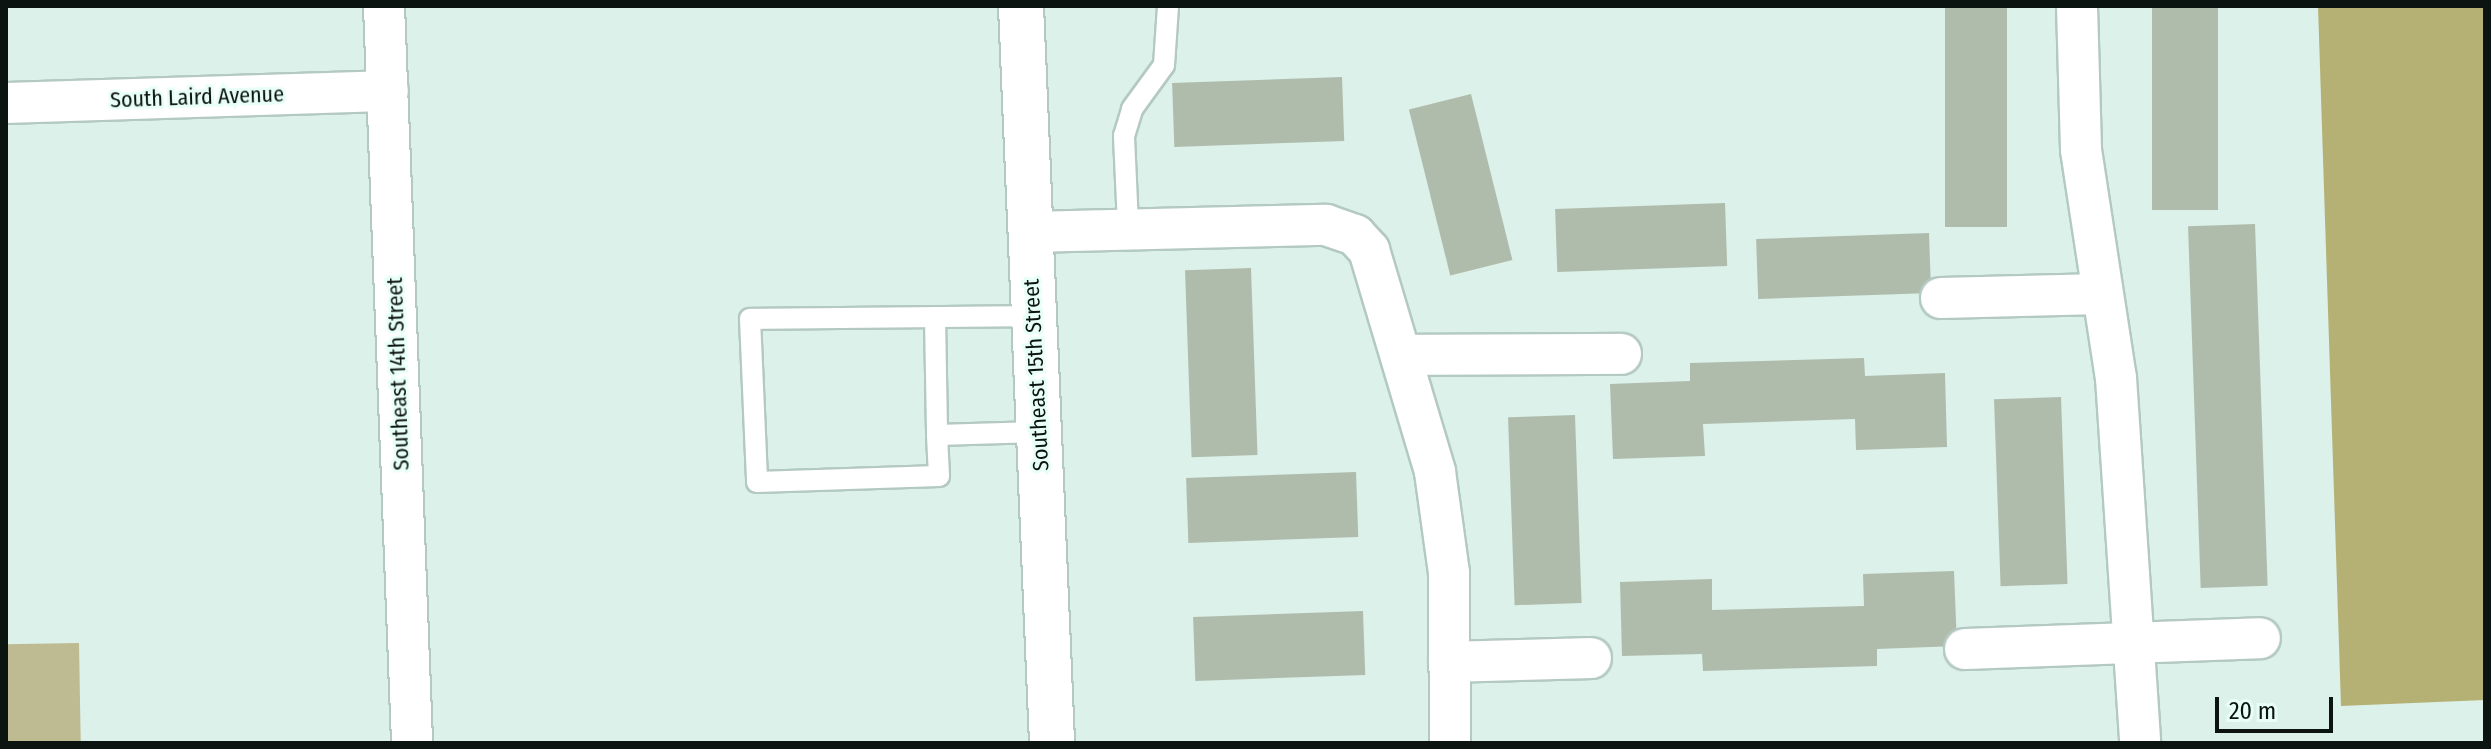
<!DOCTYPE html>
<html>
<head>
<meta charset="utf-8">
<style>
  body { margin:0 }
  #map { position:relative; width:2491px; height:749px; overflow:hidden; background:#dbf1ea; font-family:"Fira Sans Condensed",sans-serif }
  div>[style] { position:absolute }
  .green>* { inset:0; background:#bebb93; transform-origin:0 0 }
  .forest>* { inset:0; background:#b5b073 }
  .building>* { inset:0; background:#afbcac; transform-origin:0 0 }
  .roads { filter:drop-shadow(2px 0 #b3c9c1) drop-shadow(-2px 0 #b3c9c1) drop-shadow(0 2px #b3c9c1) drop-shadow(0 -2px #b3c9c1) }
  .service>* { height:20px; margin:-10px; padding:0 10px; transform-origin:10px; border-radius:10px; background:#fff }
  .minor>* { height:40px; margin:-20px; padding:0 20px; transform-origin:20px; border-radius:20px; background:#fff }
  .secondary>* { height:44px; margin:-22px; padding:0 22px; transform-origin:22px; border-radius:22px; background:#fff }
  span { translate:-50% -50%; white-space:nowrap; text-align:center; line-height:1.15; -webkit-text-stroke:6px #e8fff7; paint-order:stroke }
  .street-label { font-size:22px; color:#0c1412 }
  .frame { position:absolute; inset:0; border:8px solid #0c1412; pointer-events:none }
  .scale { position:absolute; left:2215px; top:697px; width:118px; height:36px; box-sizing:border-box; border:4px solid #0c1412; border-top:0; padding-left:10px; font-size:24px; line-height:28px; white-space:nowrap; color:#0c1412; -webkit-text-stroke:6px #e8fff7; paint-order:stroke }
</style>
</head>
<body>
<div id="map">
  <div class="green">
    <i style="left:79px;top:643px;width:100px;height:73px;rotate:89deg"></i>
  </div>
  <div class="forest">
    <i style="clip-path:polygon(2318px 6px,2485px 6px,2485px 700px,2341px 706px)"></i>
  </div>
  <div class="building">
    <i style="left:1945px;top:6px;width:62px;height:221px"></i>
    <i style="left:2152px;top:6px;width:66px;height:204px"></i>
    <i style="left:1342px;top:77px;width:64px;height:170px;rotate:88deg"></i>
    <i style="left:1471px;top:94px;width:171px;height:64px;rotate:76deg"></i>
    <i style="left:1725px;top:203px;width:63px;height:170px;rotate:88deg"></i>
    <i style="left:2255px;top:224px;width:362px;height:67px;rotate:88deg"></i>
    <i style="left:1929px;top:233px;width:60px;height:173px;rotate:88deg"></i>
    <i style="left:1251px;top:268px;width:187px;height:66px;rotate:88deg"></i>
    <i style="clip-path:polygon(1864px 358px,1865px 376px,1945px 373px,1947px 447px,1856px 450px,1855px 419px,1703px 424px,1705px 456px,1613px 459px,1610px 384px,1690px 381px,1690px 363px)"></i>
    <i style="left:2061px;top:397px;width:187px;height:67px;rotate:88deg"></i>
    <i style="left:1575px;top:415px;width:188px;height:67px;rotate:88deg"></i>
    <i style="left:1356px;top:472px;width:65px;height:170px;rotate:88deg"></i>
    <i style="clip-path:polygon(1954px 571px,1957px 646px,1877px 649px,1877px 666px,1703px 671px,1702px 654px,1622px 656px,1620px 582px,1712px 579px,1712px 610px,1864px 606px,1863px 574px)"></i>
    <i style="left:1363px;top:611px;width:64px;height:170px;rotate:88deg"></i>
  </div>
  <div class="roads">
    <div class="service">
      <i style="left:1128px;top:225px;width:89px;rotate:-92.6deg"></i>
      <i style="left:1124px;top:136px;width:28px;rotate:-73deg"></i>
      <i style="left:1132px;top:109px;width:54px;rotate:-54deg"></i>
      <i style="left:1164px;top:65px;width:59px;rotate:-86.1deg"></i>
      <i style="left:1032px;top:316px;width:282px;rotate:179.4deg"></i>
      <i style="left:750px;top:319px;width:163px;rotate:87.5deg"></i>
      <i style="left:757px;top:482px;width:182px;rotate:-1.9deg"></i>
      <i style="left:939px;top:476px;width:41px;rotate:-92.8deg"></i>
      <i style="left:937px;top:435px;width:101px;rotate:-1.7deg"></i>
      <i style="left:935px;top:317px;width:118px;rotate:89deg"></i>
    </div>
    <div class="minor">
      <i style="left:384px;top:6px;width:738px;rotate:87.82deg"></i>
      <i style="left:2077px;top:6px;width:144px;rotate:88.4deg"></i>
      <i style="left:2081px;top:150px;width:231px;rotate:81.3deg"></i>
      <i style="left:2116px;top:378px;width:366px;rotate:86.2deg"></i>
      <i style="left:6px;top:103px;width:382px;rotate:-1.8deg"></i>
      <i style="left:1030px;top:232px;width:296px;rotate:-1.4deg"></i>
      <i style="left:1326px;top:225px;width:31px;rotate:19deg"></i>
      <i style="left:1355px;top:235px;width:21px;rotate:47deg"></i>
      <i style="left:1369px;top:250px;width:232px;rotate:73.4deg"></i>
      <i style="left:1435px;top:472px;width:102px;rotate:82.1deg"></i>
      <i style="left:1449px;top:573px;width:170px;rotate:89.7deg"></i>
      <i style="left:1941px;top:298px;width:160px;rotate:-1.4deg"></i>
      <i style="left:1402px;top:355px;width:219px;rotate:-0.3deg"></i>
      <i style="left:1965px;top:649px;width:295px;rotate:-2.1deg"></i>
      <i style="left:1449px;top:662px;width:142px;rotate:-1.6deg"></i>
    </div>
    <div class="secondary">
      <i style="left:1021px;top:6px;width:738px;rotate:87.59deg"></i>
    </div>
  </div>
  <div class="street-label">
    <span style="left:197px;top:97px;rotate:-2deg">South Laird Avenue</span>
    <span style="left:398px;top:374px;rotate:-92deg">Southeast 14th Street</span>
    <span style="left:1036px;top:375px;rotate:-93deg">Southeast 15th Street</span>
  </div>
  <div class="frame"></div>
  <div class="scale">20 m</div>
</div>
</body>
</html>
